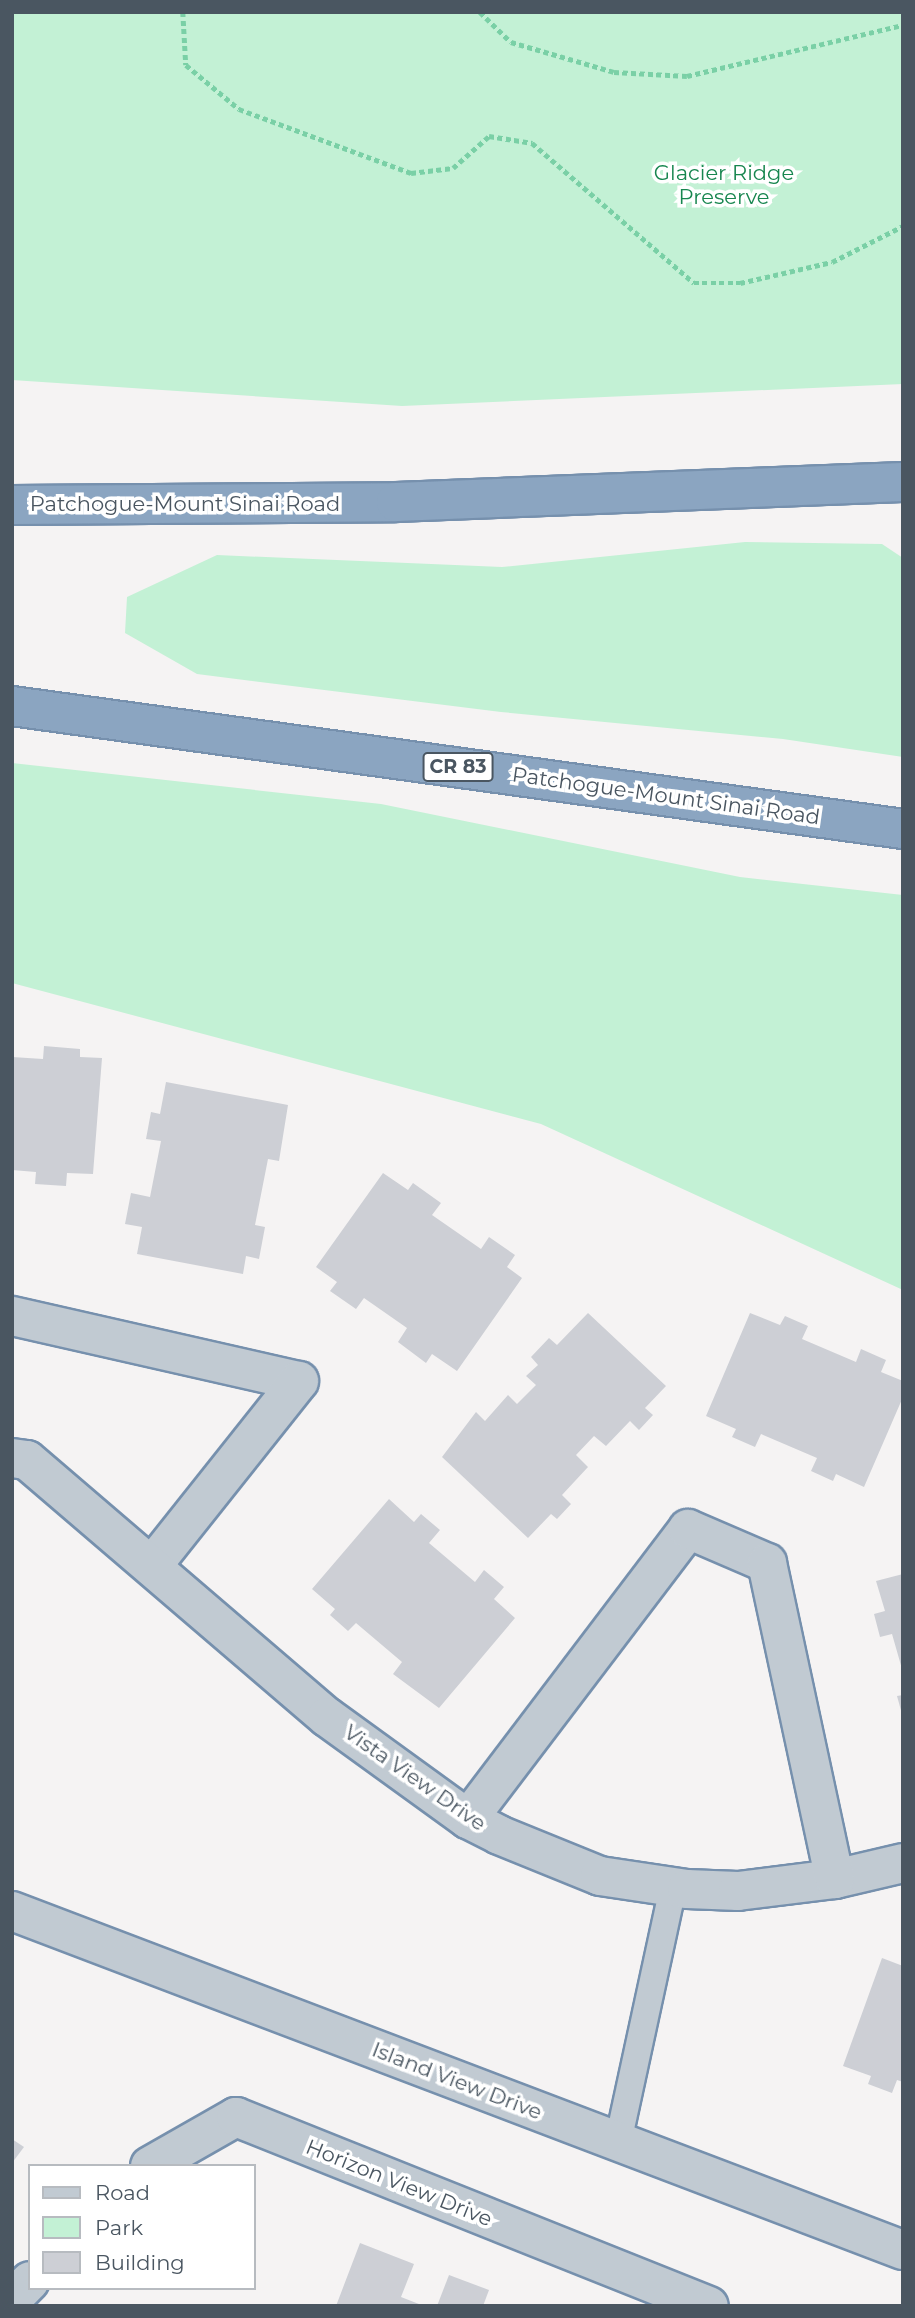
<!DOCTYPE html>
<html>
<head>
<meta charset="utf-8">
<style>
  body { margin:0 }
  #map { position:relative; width:915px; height:2318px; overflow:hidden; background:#f5f3f3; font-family:Montserrat,sans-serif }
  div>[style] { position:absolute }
  .green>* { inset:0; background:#c3f1d5 }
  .building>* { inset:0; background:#cdcfd5 }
  .path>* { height:4.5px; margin-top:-2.25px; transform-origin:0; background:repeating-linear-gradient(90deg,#7ad0a6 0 5px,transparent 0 8.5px) }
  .roads { filter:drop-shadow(2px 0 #7690ad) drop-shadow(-2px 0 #7690ad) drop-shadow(0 2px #7690ad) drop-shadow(0 -2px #7690ad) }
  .lane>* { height:26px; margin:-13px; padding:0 13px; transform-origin:13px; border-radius:13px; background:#c1cad2 }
  .street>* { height:38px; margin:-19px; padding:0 19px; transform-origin:19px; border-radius:19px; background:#c1cad2 }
  .highway>* { height:38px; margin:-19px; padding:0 19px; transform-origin:19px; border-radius:19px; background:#8ba5c1 }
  span { translate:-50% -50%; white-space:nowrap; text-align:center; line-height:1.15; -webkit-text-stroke:7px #fff; paint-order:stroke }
  .shield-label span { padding:2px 5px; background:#fff; border:2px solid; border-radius:5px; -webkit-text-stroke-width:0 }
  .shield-label { font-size:19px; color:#4a5661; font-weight:700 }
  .park-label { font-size:21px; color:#17864f }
  .street-label { font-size:21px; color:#4a5661 }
  .frame { position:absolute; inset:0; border:14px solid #4a5661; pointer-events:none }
  .legend { position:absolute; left:28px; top:2164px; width:228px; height:126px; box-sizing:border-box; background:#fff; border:2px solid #b7bbc0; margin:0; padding:9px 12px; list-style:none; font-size:21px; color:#4a5661 }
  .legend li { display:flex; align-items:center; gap:14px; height:35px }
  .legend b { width:35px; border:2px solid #b7bbc0 }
</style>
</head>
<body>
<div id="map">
  <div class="green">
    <i style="clip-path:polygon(12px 12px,903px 12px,903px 384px,402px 406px,12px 380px)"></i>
    <i style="clip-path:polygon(745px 542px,882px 544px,903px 558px,903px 757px,783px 739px,501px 712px,197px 674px,125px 633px,127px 597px,217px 555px,502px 567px)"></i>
    <i style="clip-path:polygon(12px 763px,381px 804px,740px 877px,903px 895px,903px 1290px,541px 1124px,12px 983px)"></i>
  </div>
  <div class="building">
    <i style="clip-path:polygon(44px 1046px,80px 1049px,80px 1057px,102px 1058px,93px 1174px,67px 1173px,66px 1186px,35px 1184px,36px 1172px,12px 1170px,12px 1057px,43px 1059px)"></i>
    <i style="clip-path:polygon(166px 1082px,288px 1105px,279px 1161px,268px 1159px,255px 1225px,265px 1227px,259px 1259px,246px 1256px,243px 1274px,137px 1254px,142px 1227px,125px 1224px,131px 1193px,150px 1197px,161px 1141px,146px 1139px,151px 1112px,160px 1114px)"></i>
    <i style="clip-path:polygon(383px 1173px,408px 1190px,413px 1183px,441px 1203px,432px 1215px,481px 1249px,489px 1237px,515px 1255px,507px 1267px,522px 1278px,457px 1371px,432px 1354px,426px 1363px,398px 1342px,407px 1328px,364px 1298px,356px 1309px,330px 1291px,337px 1282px,316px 1267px)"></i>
    <i style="clip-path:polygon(588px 1313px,666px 1386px,645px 1408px,653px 1415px,639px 1430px,630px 1421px,606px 1446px,594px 1436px,576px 1455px,588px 1467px,562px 1495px,571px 1504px,557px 1519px,551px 1514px,528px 1538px,442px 1457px,476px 1412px,485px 1421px,508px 1395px,517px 1404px,536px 1385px,526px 1376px,538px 1365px,531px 1357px,549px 1338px,557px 1345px)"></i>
    <i style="clip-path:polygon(750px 1313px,780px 1325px,785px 1316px,808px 1326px,802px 1339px,856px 1362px,861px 1349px,886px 1360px,881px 1372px,903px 1381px,903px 1397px,864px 1487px,836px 1474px,833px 1481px,811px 1471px,817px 1458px,761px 1434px,755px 1447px,732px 1437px,736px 1429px,706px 1416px)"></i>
    <i style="clip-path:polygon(389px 1499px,414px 1522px,421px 1514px,440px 1530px,429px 1543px,475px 1582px,484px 1570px,504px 1587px,494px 1599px,515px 1618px,439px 1708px,393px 1674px,402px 1662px,356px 1623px,348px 1631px,330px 1615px,335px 1609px,312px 1589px)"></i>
    <i style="clip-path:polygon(903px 1574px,903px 1669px,902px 1669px,892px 1634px,880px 1637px,874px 1614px,885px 1611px,876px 1581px)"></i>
    <i style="clip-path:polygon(903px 1695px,903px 1714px,902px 1714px,897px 1696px)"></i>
    <i style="clip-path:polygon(882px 1958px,903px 1966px,903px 2082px,897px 2080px,892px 2093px,868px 2084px,871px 2076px,843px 2066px)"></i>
    <i style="clip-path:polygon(12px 2139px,24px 2147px,12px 2163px)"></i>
    <i style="clip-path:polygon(360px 2243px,414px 2264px,401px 2297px,424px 2306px,336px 2306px)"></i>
    <i style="clip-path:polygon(449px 2275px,489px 2290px,483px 2306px,437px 2306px)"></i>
  </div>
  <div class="path">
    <i style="left:183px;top:12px;width:53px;rotate:86.8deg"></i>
    <i style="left:186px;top:65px;width:69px;rotate:39.7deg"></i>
    <i style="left:239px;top:109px;width:184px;rotate:20.4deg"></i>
    <i style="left:411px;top:173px;width:42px;rotate:-6.8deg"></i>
    <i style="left:453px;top:168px;width:48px;rotate:-41.6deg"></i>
    <i style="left:489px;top:136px;width:44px;rotate:9.2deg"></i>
    <i style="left:532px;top:143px;width:214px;rotate:40.8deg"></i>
    <i style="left:694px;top:283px;width:46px"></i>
    <i style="left:740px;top:283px;width:94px;rotate:-12.9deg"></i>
    <i style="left:832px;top:262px;width:80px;rotate:-26.9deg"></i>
    <i style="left:480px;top:12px;width:43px;rotate:44.1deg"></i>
    <i style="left:511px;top:42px;width:107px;rotate:16.2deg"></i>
    <i style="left:614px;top:72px;width:73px;rotate:3.1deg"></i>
    <i style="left:687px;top:76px;width:222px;rotate:-13.3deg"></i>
  </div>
  <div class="roads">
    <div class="lane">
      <i style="left:618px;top:2142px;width:260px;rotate:-77.8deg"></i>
    </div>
    <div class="street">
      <i style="left:12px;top:1316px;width:294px;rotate:12.8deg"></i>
      <i style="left:299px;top:1381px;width:236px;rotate:128.5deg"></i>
      <i style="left:12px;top:1458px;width:15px;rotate:8deg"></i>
      <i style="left:27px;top:1460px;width:395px;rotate:40.6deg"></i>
      <i style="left:327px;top:1717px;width:174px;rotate:35.9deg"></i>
      <i style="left:468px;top:1819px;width:35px;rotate:27deg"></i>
      <i style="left:499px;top:1835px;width:109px;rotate:22.1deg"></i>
      <i style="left:600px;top:1876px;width:88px;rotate:8.5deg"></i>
      <i style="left:687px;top:1889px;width:51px;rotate:2.2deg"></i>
      <i style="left:738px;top:1891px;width:98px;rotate:-7.1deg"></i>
      <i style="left:835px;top:1879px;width:70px;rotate:-13.2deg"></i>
      <i style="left:468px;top:1819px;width:364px;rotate:-52.8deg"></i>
      <i style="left:688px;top:1529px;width:86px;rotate:23.3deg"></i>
      <i style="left:767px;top:1563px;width:323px;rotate:77.9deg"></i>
      <i style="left:12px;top:1911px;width:953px;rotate:20.83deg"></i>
      <i style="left:150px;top:2166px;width:99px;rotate:-29.7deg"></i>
      <i style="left:236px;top:2117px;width:509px;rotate:21.78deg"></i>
      <i style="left:12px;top:2299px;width:25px;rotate:-45deg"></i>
    </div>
    <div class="highway">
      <i style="left:12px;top:505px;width:384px;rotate:-0.4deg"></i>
      <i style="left:396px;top:502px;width:507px;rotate:-2.26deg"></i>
      <i style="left:12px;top:706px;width:899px;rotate:7.86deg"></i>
    </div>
  </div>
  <div class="shield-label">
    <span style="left:458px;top:767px">CR 83</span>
  </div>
  <div class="park-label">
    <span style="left:724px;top:185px">Glacier Ridge<br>Preserve</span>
  </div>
  <div class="street-label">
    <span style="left:185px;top:504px">Patchogue-Mount Sinai Road</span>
    <span style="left:666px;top:796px;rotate:8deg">Patchogue-Mount Sinai Road</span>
    <span style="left:415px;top:1778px;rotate:35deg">Vista View Drive</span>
    <span style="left:457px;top:2081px;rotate:21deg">Island View Drive</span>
    <span style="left:399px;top:2183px;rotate:22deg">Horizon View Drive</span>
  </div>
  <div class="frame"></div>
  <ul class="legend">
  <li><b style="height:9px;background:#c1cad2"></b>Road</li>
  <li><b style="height:19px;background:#c3f1d5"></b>Park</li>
  <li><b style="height:19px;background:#cdcfd5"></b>Building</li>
  </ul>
</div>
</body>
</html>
